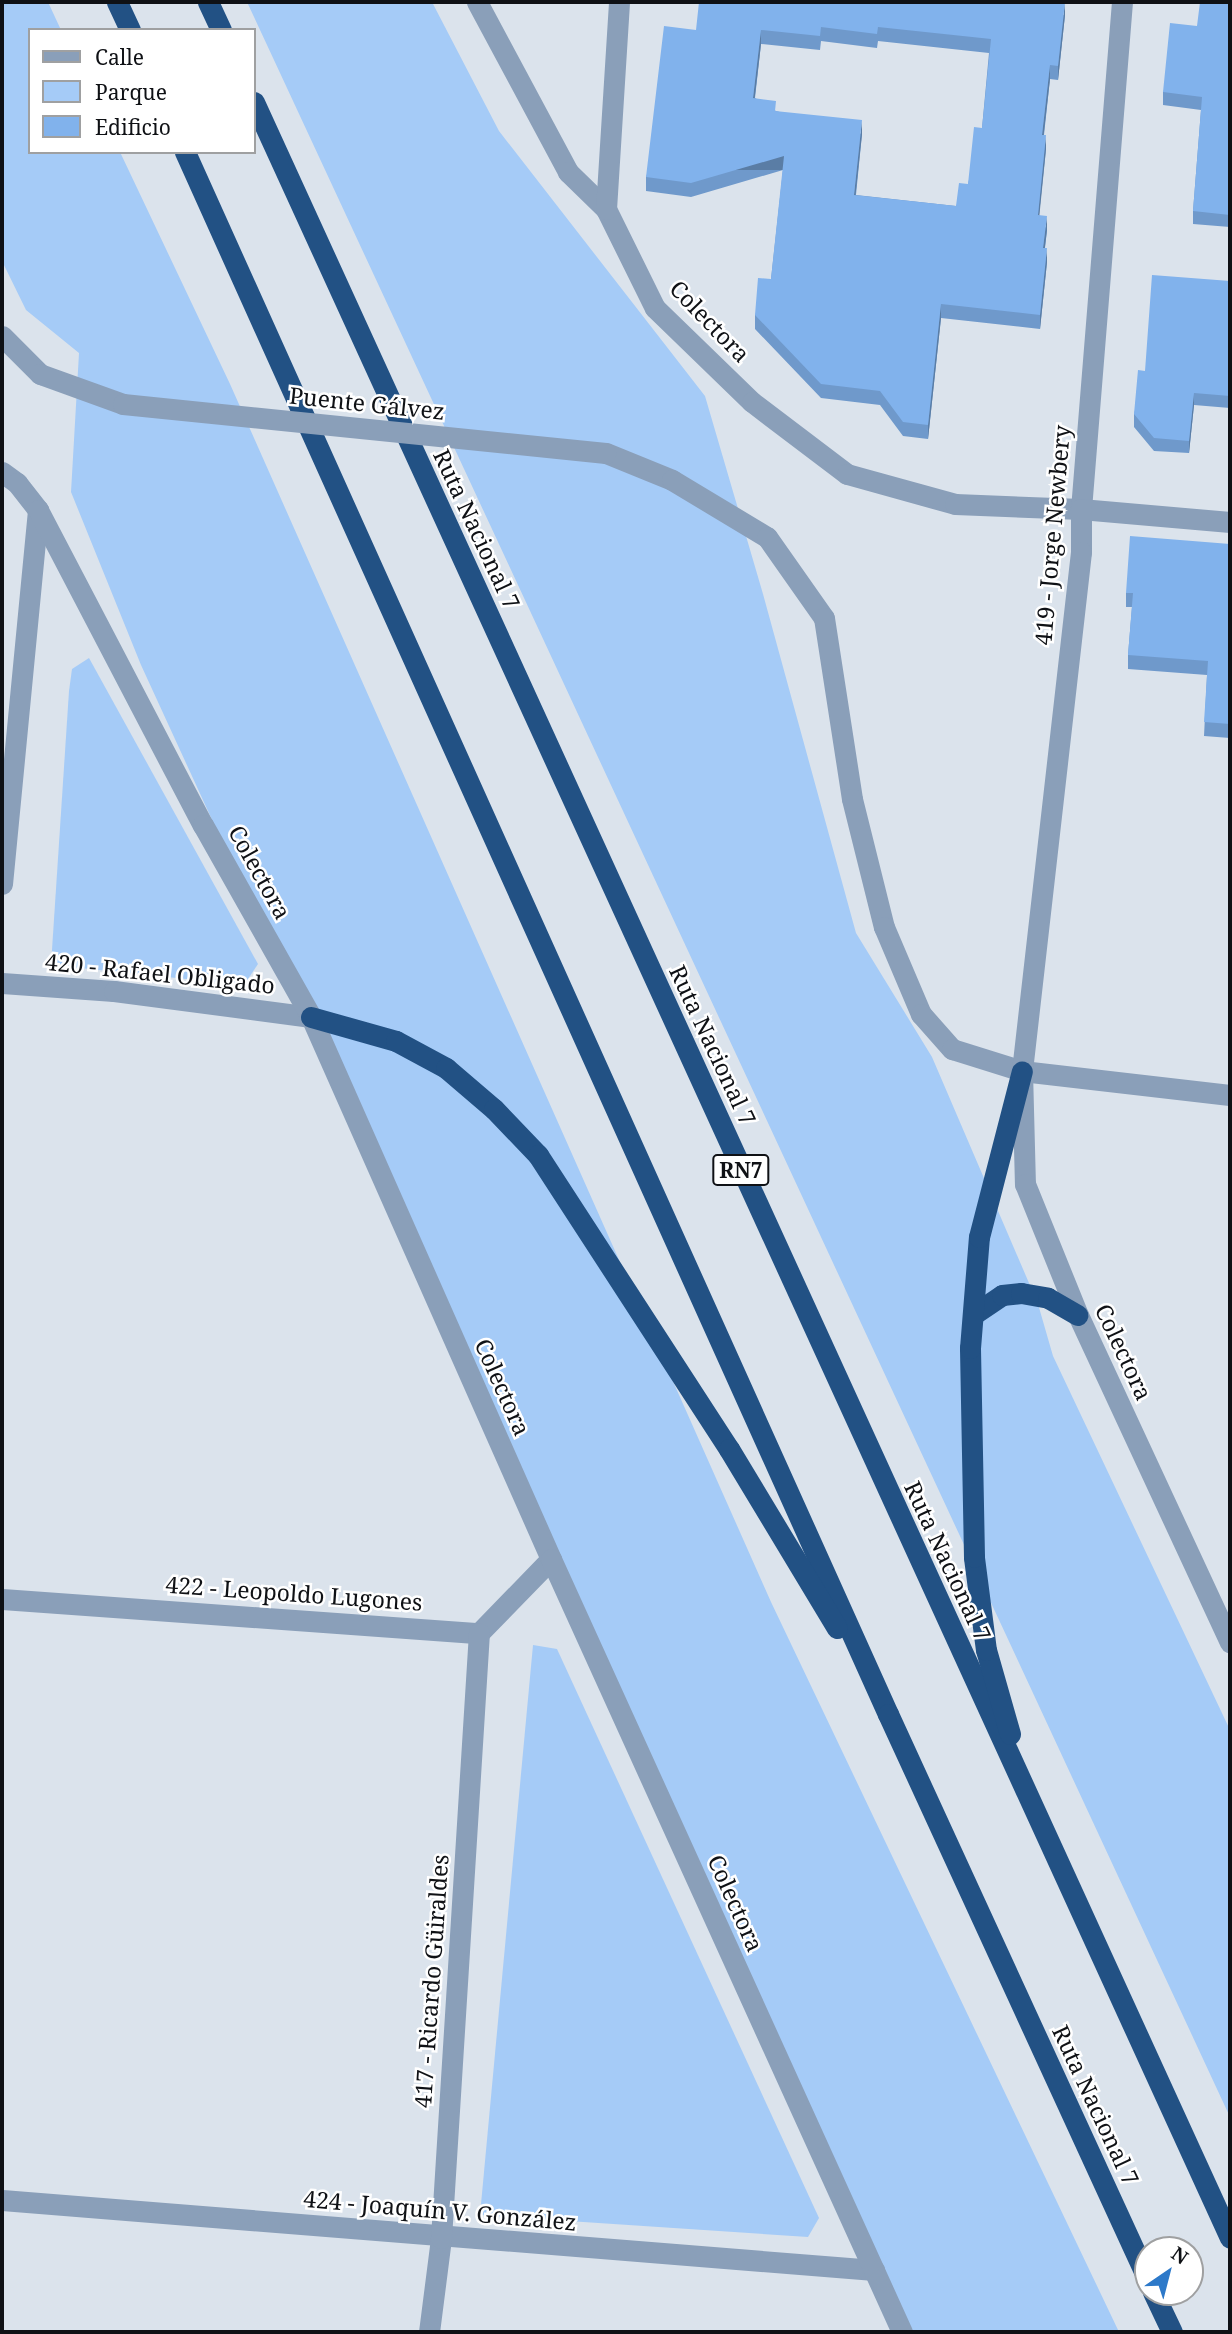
<!DOCTYPE html>
<html>
<head>
<meta charset="utf-8">
<style>
  body { margin:0 }
  #map { position:relative; width:1232px; height:2334px; overflow:hidden; background:#dbe3ec; font-family:"Noto Serif",serif }
  div>[style] { position:absolute }
  .green>* { inset:0; background:#a5cbf7 }
  .minor>* { height:21px; margin:-10.5px; padding:0 10.5px; transform-origin:10.5px; border-radius:10.5px; background:#8a9fb9 }
  .tertiary>* { height:21px; margin:-10.5px; padding:0 10.5px; transform-origin:10.5px; border-radius:10.5px; background:#8a9fb9 }
  .motorway>* { height:21px; margin:-10.5px; padding:0 10.5px; transform-origin:10.5px; border-radius:10.5px; background:#225184 }
  .tertiary-bridge>* { height:21px; margin:-10.5px; padding:0 10.5px; transform-origin:10.5px; border-radius:10.5px; background:#8a9fb9 }
  .wall>* { inset:0; background:#6f99cb }
  .shaded-wall>* { inset:0; background:#5a7da5; transform-origin:0 0 }
  .building>* { inset:0; background:#81b2ec }
  span { translate:-50% -50%; white-space:nowrap; text-align:center; line-height:1.15; -webkit-text-stroke:5px #fff; paint-order:stroke }
  .shield-label span { padding:2px 5px; background:#fff; border:2px solid; border-radius:5px; -webkit-text-stroke-width:0 }
  .shield-label { font-size:21px; color:#0f1115; font-weight:700 }
  .street-label { font-size:23px; color:#0f1115 }
  .frame { position:absolute; inset:0; border:4px solid #0f1115; pointer-events:none }
  .legend { position:absolute; left:28px; top:28px; width:228px; height:126px; box-sizing:border-box; background:#fff; border:2px solid #9fa0a1; margin:0; padding:9px 12px; list-style:none; font-size:21px; color:#0f1115 }
  .legend li { display:flex; align-items:center; gap:14px; height:35px }
  .legend b { width:35px; border:2px solid #9fa0a1 }
  .north { position:absolute; left:1134px; top:2236px; width:70px; height:70px; box-sizing:border-box; background:#fff; border:2px solid #9fa0a1; border-radius:50%; rotate:35deg; font-size:19px; font-weight:700; line-height:28px; text-align:center; color:#0f1115 }
  .north::after { content:''; display:block; margin:auto; width:24px; height:32px; background:#2d79c9; clip-path:polygon(50% 0,100% 100%,50% 72%,0 100%) }
</style>
</head>
<body>
<div id="map">
  <div class="green">
    <i style="clip-path:polygon(2px 2px,48px 2px,61px 30px,30px 30px,30px 152px,120px 152px,230px 384px,771px 1602px,1119px 2332px,906px 2332px,141px 665px,71px 492px,79px 353px,26px 310px,2px 261px)"></i>
    <i style="clip-path:polygon(247px 2px,432px 2px,499px 131px,705px 396px,763px 594px,856px 933px,932px 1057px,1038px 1304px,1053px 1356px,1230px 1730px,1230px 2117px)"></i>
    <i style="clip-path:polygon(89px 658px,258px 964px,244px 985px,51px 965px,69px 691px,72px 669px)"></i>
    <i style="clip-path:polygon(533px 1645px,557px 1649px,819px 2218px,808px 2237px,480px 2215px)"></i>
  </div>
  <div class="minor">
    <i style="left:477px;top:2px;width:193px;rotate:61.8deg"></i>
    <i style="left:568px;top:172px;width:53px;rotate:44.2deg"></i>
    <i style="left:606px;top:209px;width:110px;rotate:63.7deg"></i>
    <i style="left:655px;top:308px;width:135px;rotate:44.1deg"></i>
    <i style="left:752px;top:402px;width:119px;rotate:37.2deg"></i>
    <i style="left:847px;top:474px;width:112px;rotate:15.5deg"></i>
    <i style="left:955px;top:504px;width:126px;rotate:2.3deg"></i>
    <i style="left:1081px;top:509px;width:509px;rotate:-85.38deg"></i>
    <i style="left:606px;top:209px;width:207px;rotate:-86.4deg"></i>
    <i style="left:2px;top:884px;width:376px;rotate:-84.5deg"></i>
    <i style="left:2px;top:983px;width:112px;rotate:4.1deg"></i>
    <i style="left:114px;top:991px;width:199px;rotate:7.5deg"></i>
    <i style="left:1022px;top:1071px;width:209px;rotate:6.6deg"></i>
    <i style="left:2px;top:1599px;width:478px;rotate:4.1deg"></i>
    <i style="left:479px;top:1633px;width:103px;rotate:-45.8deg"></i>
    <i style="left:2px;top:2200px;width:875px;rotate:4.59deg"></i>
    <i style="left:429px;top:2332px;width:95px;rotate:-82.7deg"></i>
    <i style="left:441px;top:2238px;width:606px;rotate:-86.41deg"></i>
  </div>
  <div class="tertiary">
    <i style="left:2px;top:336px;width:54px;rotate:45deg"></i>
    <i style="left:40px;top:374px;width:88px;rotate:19.9deg"></i>
    <i style="left:606px;top:453px;width:71px;rotate:22.2deg"></i>
    <i style="left:672px;top:480px;width:111px;rotate:31deg"></i>
    <i style="left:767px;top:537px;width:99px;rotate:54.9deg"></i>
    <i style="left:824px;top:618px;width:183px;rotate:81.2deg"></i>
    <i style="left:852px;top:799px;width:132px;rotate:76deg"></i>
    <i style="left:884px;top:927px;width:95px;rotate:67deg"></i>
    <i style="left:921px;top:1014px;width:47px;rotate:48.5deg"></i>
    <i style="left:952px;top:1049px;width:73px;rotate:17.4deg"></i>
    <i style="left:2px;top:472px;width:19px;rotate:36deg"></i>
    <i style="left:17px;top:483px;width:34px;rotate:52deg"></i>
    <i style="left:38px;top:510px;width:356px;rotate:62.4deg"></i>
    <i style="left:203px;top:825px;width:220px;rotate:60.6deg"></i>
    <i style="left:311px;top:1017px;width:593px;rotate:66.12deg"></i>
    <i style="left:551px;top:1559px;width:849px;rotate:65.58deg"></i>
    <i style="left:1230px;top:522px;width:150px;rotate:-175deg"></i>
    <i style="left:1081px;top:509px;width:43px;rotate:90deg"></i>
    <i style="left:1081px;top:552px;width:522px;rotate:96.49deg"></i>
    <i style="left:1022px;top:1071px;width:113px;rotate:88.5deg"></i>
    <i style="left:1025px;top:1184px;width:141px;rotate:68deg"></i>
    <i style="left:1078px;top:1315px;width:361px;rotate:65.1deg"></i>
  </div>
  <div class="motorway">
    <i style="left:117px;top:2px;width:31px;rotate:65deg"></i>
    <i style="left:208px;top:2px;width:31px;rotate:65deg"></i>
    <i style="left:254px;top:102px;width:2348px;rotate:65.44deg"></i>
    <i style="left:185px;top:152px;width:1713px;rotate:65.77deg"></i>
    <i style="left:888px;top:1714px;width:623px;rotate:65.33deg"></i>
    <i style="left:311px;top:1017px;width:88px;rotate:15.8deg"></i>
    <i style="left:396px;top:1041px;width:57px;rotate:28.4deg"></i>
    <i style="left:446px;top:1068px;width:63px;rotate:40.5deg"></i>
    <i style="left:494px;top:1109px;width:64px;rotate:46.3deg"></i>
    <i style="left:538px;top:1155px;width:351px;rotate:57deg"></i>
    <i style="left:729px;top:1449px;width:209px;rotate:58.9deg"></i>
    <i style="left:974px;top:1314px;width:34px;rotate:-34deg"></i>
    <i style="left:1002px;top:1295px;width:19px;rotate:-6deg"></i>
    <i style="left:1021px;top:1293px;width:27px;rotate:10deg"></i>
    <i style="left:1048px;top:1298px;width:34px;rotate:30deg"></i>
    <i style="left:1010px;top:1734px;width:87px;rotate:-105.9deg"></i>
    <i style="left:986px;top:1650px;width:94px;rotate:-97.4deg"></i>
    <i style="left:974px;top:1557px;width:209px;rotate:-91.1deg"></i>
    <i style="left:970px;top:1348px;width:111px;rotate:-85.4deg"></i>
    <i style="left:979px;top:1237px;width:171px;rotate:-75.5deg"></i>
    <i style="left:1153px;top:2292px;width:44px;rotate:64.6deg"></i>
  </div>
  <div class="tertiary-bridge">
    <i style="left:123px;top:404px;width:485px;rotate:5.8deg"></i>
  </div>
  <div class="wall">
    <i style="clip-path:polygon(1230px 2px,1230px 227px,1193px 224px,1193px 211px,1201px 110px,1163px 105px,1163px 92px,1197px 26px)"></i>
    <i style="clip-path:polygon(evenodd,1065px 15px,1058px 80px,1050px 79px,1044px 135px,1046px 149px,1039px 215px,1047px 230px,1045px 248px,1047px 262px,1040px 329px,941px 318px,928px 439px,903px 436px,880px 405px,821px 398px,755px 329px,755px 315px,771px 279px,783px 170px,691px 197px,646px 191px,646px 177px,696px 30px,1065px 15px,821px 41px,877px 48px,878px 41px,989px 53px,982px 128px,968px 184px,956px 206px,856px 195px,862px 134px,776px 111px,755px 98px,761px 44px,820px 50px,821px 41px)"></i>
    <i style="clip-path:polygon(1230px 281px,1230px 408px,1194px 405px,1189px 453px,1154px 451px,1134px 427px,1134px 414px,1145px 371px)"></i>
    <i style="clip-path:polygon(1230px 544px,1230px 738px,1204px 736px,1207px 675px,1128px 669px,1128px 655px,1132px 607px,1126px 607px,1126px 593px)"></i>
  </div>
  <div class="shaded-wall">
    <i style="clip-path:polygon(1065px 2px,1065px 15px,1058px 80px,1058px 66px)"></i>
    <i style="clip-path:polygon(761px 30px,761px 44px,753px 112px,753px 98px)"></i>
    <i style="clip-path:polygon(1050px 65px,1050px 79px,1042px 149px,1042px 135px)"></i>
    <i style="clip-path:polygon(862px 120px,862px 134px,854px 209px,854px 195px)"></i>
    <i style="clip-path:polygon(1046px 135px,1046px 149px,1038px 229px,1038px 215px)"></i>
    <i style="left:784px;top:156px;width:14px;height:97px;rotate:90deg"></i>
    <i style="clip-path:polygon(1047px 216px,1047px 230px,1043px 262px,1043px 248px)"></i>
    <i style="clip-path:polygon(1047px 248px,1047px 262px,1040px 329px,1040px 315px)"></i>
    <i style="clip-path:polygon(941px 304px,941px 318px,928px 439px,928px 425px)"></i>
    <i style="clip-path:polygon(1194px 393px,1194px 405px,1189px 453px,1189px 441px)"></i>
  </div>
  <div class="building">
    <i style="clip-path:polygon(evenodd,699px 2px,1065px 2px,1058px 66px,1050px 65px,1042px 135px,1046px 135px,1038px 215px,1047px 216px,1043px 248px,1047px 248px,1040px 315px,941px 304px,928px 425px,903px 422px,880px 391px,821px 384px,755px 315px,758px 278px,771px 279px,784px 156px,691px 183px,646px 177px,664px 26px,696px 30px,699px 2px,821px 27px,877px 34px,878px 27px,991px 39px,982px 128px,974px 127px,968px 184px,959px 183px,956px 206px,854px 195px,862px 120px,775px 111px,776px 101px,753px 98px,761px 30px,820px 36px,821px 27px)"></i>
    <i style="clip-path:polygon(1200px 2px,1230px 2px,1230px 215px,1193px 211px,1202px 97px,1163px 92px,1170px 23px,1197px 26px)"></i>
    <i style="clip-path:polygon(1152px 275px,1230px 281px,1230px 396px,1194px 393px,1189px 441px,1154px 438px,1134px 414px,1138px 370px,1145px 371px)"></i>
    <i style="clip-path:polygon(1130px 536px,1230px 544px,1230px 724px,1204px 722px,1208px 661px,1128px 655px,1133px 593px,1126px 593px)"></i>
  </div>
  <div class="shield-label">
    <span style="left:741px;top:1170px">RN7</span>
  </div>
  <div class="street-label">
    <span style="left:710px;top:321px;rotate:46deg">Colectora</span>
    <span style="left:367px;top:403px;rotate:6deg">Puente Gálvez</span>
    <span style="left:477px;top:529px;rotate:65deg">Ruta Nacional 7</span>
    <span style="left:1052px;top:535px;rotate:-85deg">419 - Jorge Newbery</span>
    <span style="left:260px;top:872px;rotate:61deg">Colectora</span>
    <span style="left:160px;top:973px;rotate:6deg">420 - Rafael Obligado</span>
    <span style="left:713px;top:1045px;rotate:65deg">Ruta Nacional 7</span>
    <span style="left:1124px;top:1352px;rotate:65deg">Colectora</span>
    <span style="left:503px;top:1387px;rotate:66deg">Colectora</span>
    <span style="left:948px;top:1561px;rotate:65deg">Ruta Nacional 7</span>
    <span style="left:294px;top:1593px;rotate:4deg">422 - Leopoldo Lugones</span>
    <span style="left:736px;top:1903px;rotate:66deg">Colectora</span>
    <span style="left:431px;top:1981px;rotate:-86deg">417 - Ricardo Güiraldes</span>
    <span style="left:1096px;top:2105px;rotate:65deg">Ruta Nacional 7</span>
    <span style="left:440px;top:2210px;rotate:5deg">424 - Joaquín V. González</span>
  </div>
  <div class="frame"></div>
  <ul class="legend">
  <li><b style="height:9px;background:#8a9fb9"></b>Calle</li>
  <li><b style="height:19px;background:#a5cbf7"></b>Parque</li>
  <li><b style="height:19px;background:#81b2ec"></b>Edificio</li>
  </ul>
  <div class="north">N</div>
</div>
</body>
</html>
